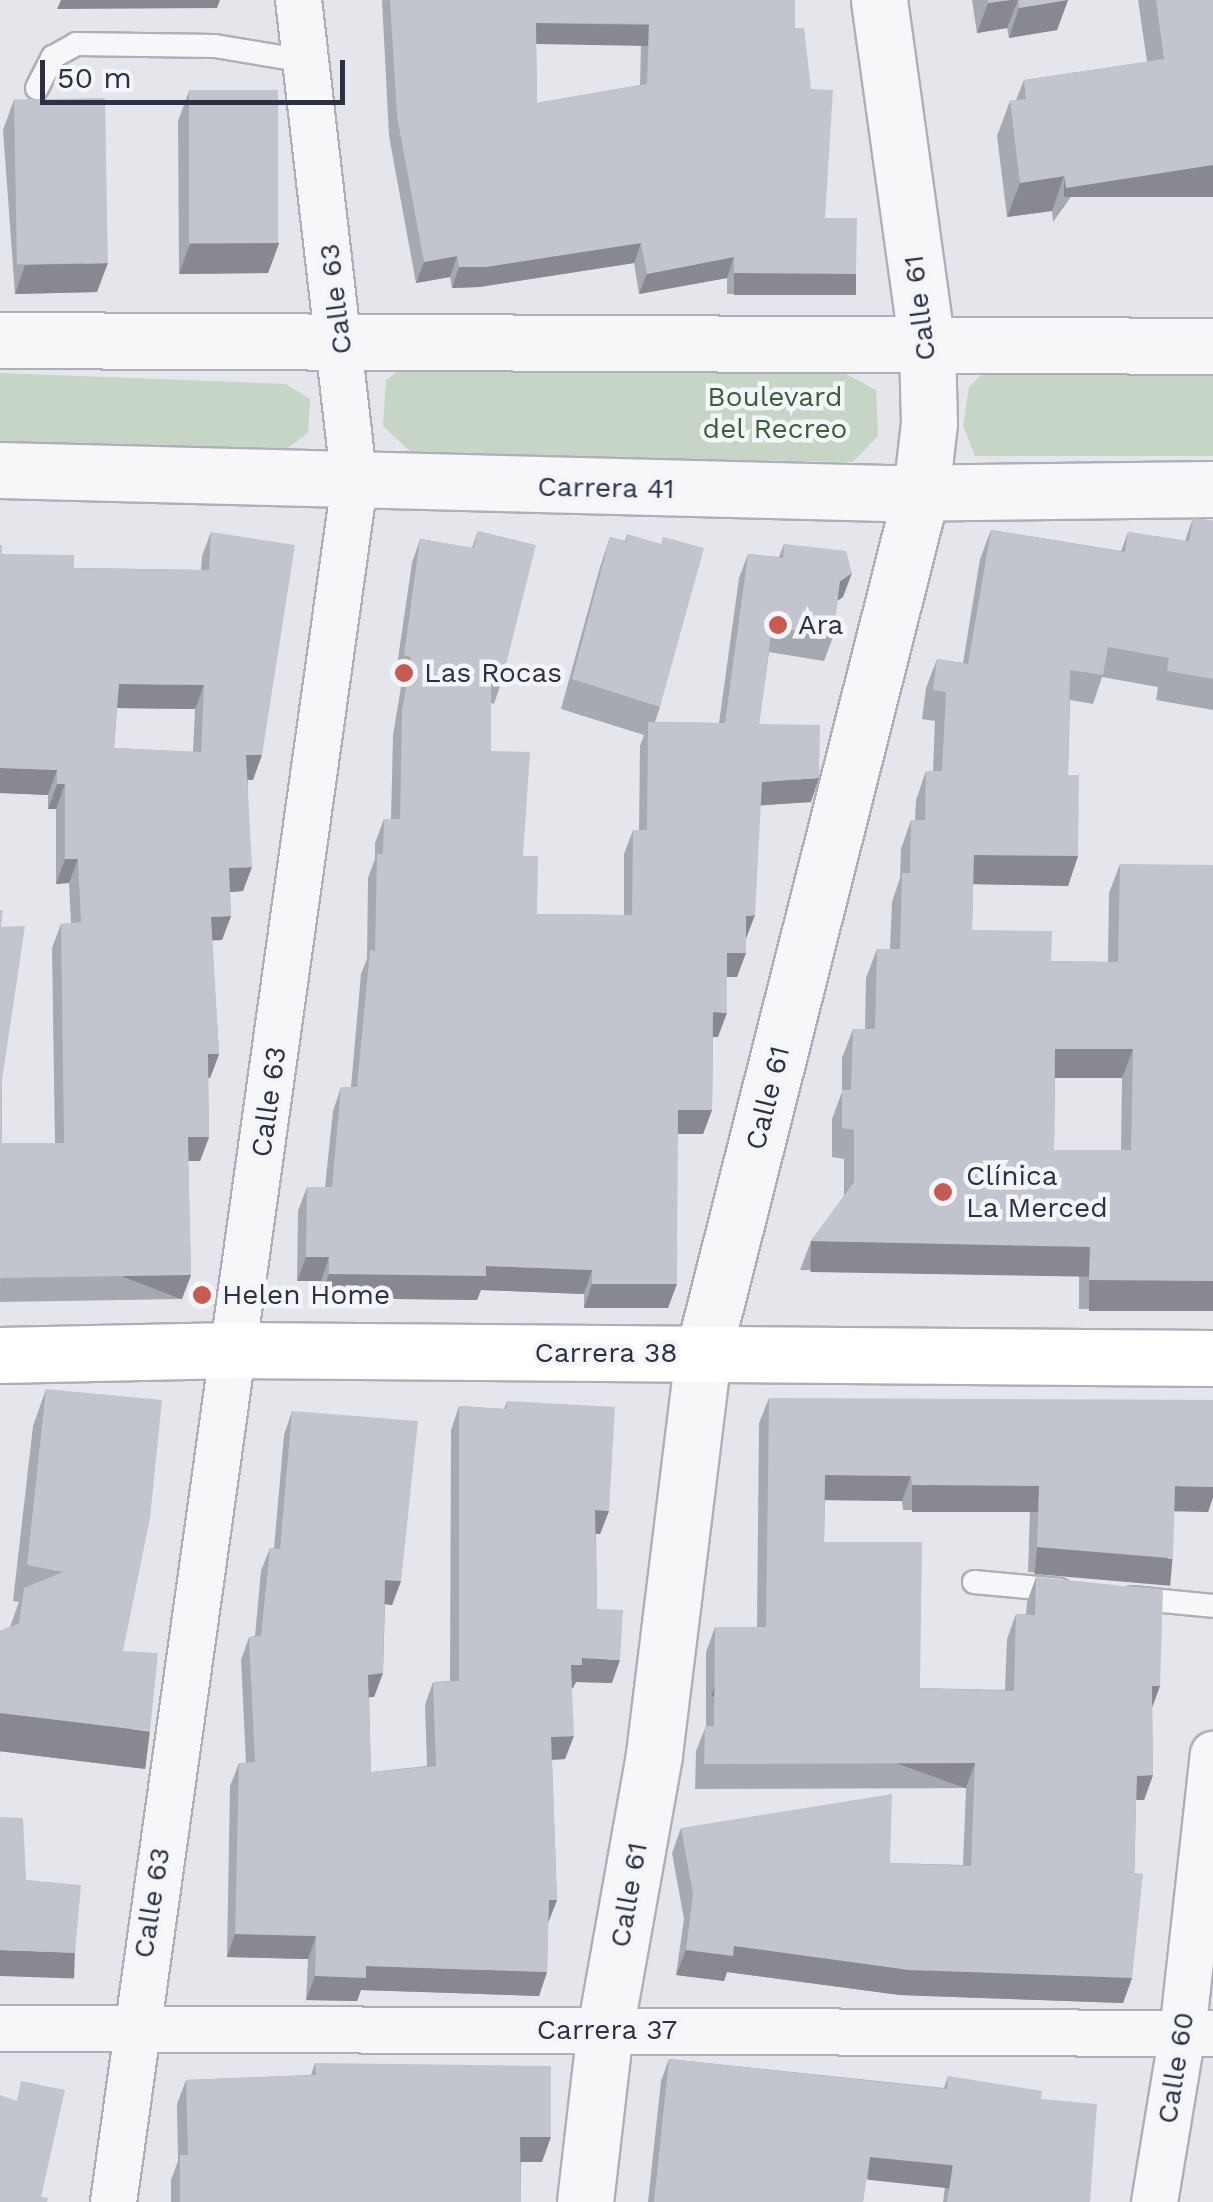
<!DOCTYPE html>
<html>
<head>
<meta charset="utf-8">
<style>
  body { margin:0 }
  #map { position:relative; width:1213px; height:2202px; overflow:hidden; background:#e5e6eb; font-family:"Work Sans",sans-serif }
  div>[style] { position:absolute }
  .green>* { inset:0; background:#c7d5c6 }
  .roads { filter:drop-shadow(2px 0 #aeafb9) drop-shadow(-2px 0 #aeafb9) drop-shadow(0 2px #aeafb9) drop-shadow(0 -2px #aeafb9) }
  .service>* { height:22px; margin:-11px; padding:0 11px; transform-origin:11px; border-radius:11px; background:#f7f7fa }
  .minor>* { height:45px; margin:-22.5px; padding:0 22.5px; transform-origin:22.5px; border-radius:22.5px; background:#f7f7fa }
  .tertiary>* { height:55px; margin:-27.5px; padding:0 27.5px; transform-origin:27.5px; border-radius:27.5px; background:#f7f7fa }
  .secondary>* { height:55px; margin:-27.5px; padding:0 27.5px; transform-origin:27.5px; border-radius:27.5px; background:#fff }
  .wall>* { inset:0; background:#a7a9b1 }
  .shaded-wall>* { inset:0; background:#888990; transform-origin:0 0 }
  .building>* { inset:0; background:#c2c4ce; transform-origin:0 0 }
  .dots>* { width:28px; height:28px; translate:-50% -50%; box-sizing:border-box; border:5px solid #f4f5f9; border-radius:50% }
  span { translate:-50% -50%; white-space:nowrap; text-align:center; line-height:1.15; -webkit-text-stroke:9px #f4f5f9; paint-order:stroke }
  .street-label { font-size:28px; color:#2d3043 }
  .park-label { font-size:28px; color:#3b5e3c }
  .poi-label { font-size:28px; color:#2d3043 }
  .left { translate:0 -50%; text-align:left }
  .scale { position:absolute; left:40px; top:60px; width:305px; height:45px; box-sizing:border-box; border:5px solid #2d3043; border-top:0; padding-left:12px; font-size:30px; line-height:35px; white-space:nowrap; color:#2d3043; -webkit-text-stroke:8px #f4f5f9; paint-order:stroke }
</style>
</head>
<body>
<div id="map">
  <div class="green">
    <i style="clip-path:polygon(413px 361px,833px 367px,876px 390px,878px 436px,853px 462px,414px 455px,383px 426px,386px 380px)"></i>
    <i style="clip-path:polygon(985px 371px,1213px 373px,1213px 456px,975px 456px,963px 425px,969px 387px)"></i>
    <i style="clip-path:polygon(0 373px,286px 384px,310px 399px,308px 433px,280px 454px,0 446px)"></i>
  </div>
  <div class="roads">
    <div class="service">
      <i style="left:37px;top:88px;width:35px;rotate:-63deg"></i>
      <i style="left:53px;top:57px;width:26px;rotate:-29deg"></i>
      <i style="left:76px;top:44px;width:139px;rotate:0.8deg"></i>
      <i style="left:215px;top:46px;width:92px;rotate:9.4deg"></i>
      <i style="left:974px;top:1582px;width:86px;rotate:5.3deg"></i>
      <i style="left:1132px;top:1598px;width:81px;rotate:5.6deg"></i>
    </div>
    <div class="minor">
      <i style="left:0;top:2028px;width:1213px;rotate:0.24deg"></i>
      <i style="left:113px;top:2202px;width:1736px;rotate:-82.02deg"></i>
      <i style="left:354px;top:483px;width:486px;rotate:-96.6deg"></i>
      <i style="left:1154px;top:2202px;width:171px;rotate:-80.6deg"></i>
      <i style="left:1182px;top:2033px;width:281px;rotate:-83.7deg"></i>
    </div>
    <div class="tertiary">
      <i style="left:0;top:340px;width:1213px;rotate:0.28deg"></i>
      <i style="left:0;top:470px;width:887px;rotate:1.49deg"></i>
      <i style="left:887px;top:493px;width:326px;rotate:-0.7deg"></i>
      <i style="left:585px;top:2202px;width:173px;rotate:-83.4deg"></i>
      <i style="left:605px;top:2030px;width:280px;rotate:-79.9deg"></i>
      <i style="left:654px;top:1754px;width:403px;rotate:-83deg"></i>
      <i style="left:703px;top:1354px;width:888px;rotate:-75.79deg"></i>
      <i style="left:921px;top:493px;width:70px;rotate:-83.5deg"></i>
      <i style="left:929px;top:423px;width:77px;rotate:-91.5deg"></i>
      <i style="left:927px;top:346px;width:349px;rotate:-97.9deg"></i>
    </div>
    <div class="secondary">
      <i style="left:0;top:1355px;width:234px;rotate:-1.2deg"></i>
      <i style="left:234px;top:1350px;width:979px;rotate:0.47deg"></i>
    </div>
  </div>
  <div class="wall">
    <i style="clip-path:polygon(evenodd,382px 0,795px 0,795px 28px,825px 218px,856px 274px,849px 295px,727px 294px,727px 278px,639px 294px,634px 263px,479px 287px,452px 288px,450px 277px,416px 283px,389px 136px,382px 0,536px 44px,641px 44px,640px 85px,537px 103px,536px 44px)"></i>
    <i style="clip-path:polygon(972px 0,1068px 0,1057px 30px,1009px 38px,1007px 28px,977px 33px)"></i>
    <i style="clip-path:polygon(1138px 0,1213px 0,1053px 222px,1052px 211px,1007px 217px,997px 136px,1010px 101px,1016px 100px,1024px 80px,1147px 62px)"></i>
    <i style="clip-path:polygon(189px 91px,279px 243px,268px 273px,179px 274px,178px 121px)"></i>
    <i style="clip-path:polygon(14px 100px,97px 292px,15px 294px,3px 130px)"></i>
    <i style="clip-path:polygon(evenodd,1193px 518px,1213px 521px,1213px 710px,1156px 700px,1158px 687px,1102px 677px,1093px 704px,1070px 700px,1068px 775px,1078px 856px,1068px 886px,973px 884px,972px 930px,1051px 961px,1108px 962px,1109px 893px,1120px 864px,1213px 1310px,1079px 1309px,1079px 1276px,800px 1270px,811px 1241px,844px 1196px,844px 1159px,832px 1157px,832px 1119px,842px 1092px,842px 1058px,853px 1029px,865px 1029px,866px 978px,877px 949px,890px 949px,892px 902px,900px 878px,901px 849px,911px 820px,915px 820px,916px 800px,926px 771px,933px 771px,935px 721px,922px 719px,926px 688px,937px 659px,963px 663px,980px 559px,991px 530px,1121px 551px,1128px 532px,1185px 541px,1193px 518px,1055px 1078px,1122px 1078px,1121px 1150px,1054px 1150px,1055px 1078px)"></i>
    <i style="clip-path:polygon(478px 531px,502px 680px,494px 704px,491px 703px,491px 751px,523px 856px,537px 914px,624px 915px,624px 854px,633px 830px,639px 830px,640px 746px,644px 735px,561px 709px,600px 567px,610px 537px,625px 541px,627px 534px,660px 707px,655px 722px,719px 723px,739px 578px,748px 554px,779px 557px,784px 544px,843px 597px,837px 601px,833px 637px,824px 661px,769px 652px,759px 724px,811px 802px,760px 805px,746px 939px,737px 977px,727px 977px,718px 1037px,713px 1037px,712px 1110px,703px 1134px,678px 1134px,668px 1308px,584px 1308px,584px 1294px,481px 1290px,477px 1300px,320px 1298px,321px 1281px,297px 1281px,298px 1211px,307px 1187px,325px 1187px,333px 1111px,341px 1087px,351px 1087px,361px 974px,367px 959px,368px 878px,375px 859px,375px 843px,384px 819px,391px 819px,393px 735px,402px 681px,395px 679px,412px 563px,420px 539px,472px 548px)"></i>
    <i style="clip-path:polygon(evenodd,211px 532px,253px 780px,248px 780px,243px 891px,230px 892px,231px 916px,222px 940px,212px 940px,219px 1054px,210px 1078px,208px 1078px,209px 1137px,200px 1161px,188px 1161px,191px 1275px,182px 1299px,0 1302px,1px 927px,2px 1143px,55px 1143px,52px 948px,61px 924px,71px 923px,69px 883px,56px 884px,56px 809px,48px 809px,48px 795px,0 793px,0 545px,2px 554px,74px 568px,201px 570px,202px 556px,211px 532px,117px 708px,195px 709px,193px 752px,114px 748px,117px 708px)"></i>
    <i style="clip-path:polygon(46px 1389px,123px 1651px,137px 1768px,0 1751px,0 1631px,10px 1627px,19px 1602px,13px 1601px,33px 1426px)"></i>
    <i style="clip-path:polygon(769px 1398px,1213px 1487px,1213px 1497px,1208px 1512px,1174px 1511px,1164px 1583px,1028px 1572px,1030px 1511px,903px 1510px,902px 1501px,825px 1500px,824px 1542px,920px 1688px,1005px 1690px,1007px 1639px,1016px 1614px,1026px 1614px,1027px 1602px,1036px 1577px,1152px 1708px,1153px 1775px,1144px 1800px,1136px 1800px,1132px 1978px,1123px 2003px,900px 1995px,727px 1972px,724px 1981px,676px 1975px,684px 1919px,672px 1853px,681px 1828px,890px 1863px,963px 1865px,966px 1788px,695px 1789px,696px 1751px,706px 1726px,706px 1652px,715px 1627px,757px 1627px,759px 1423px)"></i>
    <i style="clip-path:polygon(507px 1401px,609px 1511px,600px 1534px,596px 1534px,597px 1609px,612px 1683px,576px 1682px,572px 1688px,565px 1759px,552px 1760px,557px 1900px,548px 1923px,547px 1972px,539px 1996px,361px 1990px,357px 2001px,306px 2000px,308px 1959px,227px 1957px,230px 1786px,239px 1763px,246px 1763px,241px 1660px,249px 1637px,255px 1636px,261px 1571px,270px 1548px,274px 1548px,284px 1435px,292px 1411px,401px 1581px,392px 1605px,385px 1604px,383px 1673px,374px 1697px,369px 1697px,371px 1772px,427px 1766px,425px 1705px,433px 1682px,450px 1681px,451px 1430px,459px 1406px,504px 1409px)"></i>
    <i style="clip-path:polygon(669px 2059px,944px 2088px,948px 2076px,1041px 2099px,1090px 2202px,943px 2202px,945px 2187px,866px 2179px,863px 2202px,648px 2202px,661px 2081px)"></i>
    <i style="clip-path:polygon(315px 2063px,542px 2162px,521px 2162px,521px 2202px,171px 2202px,171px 2180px,178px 2161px,177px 2104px,186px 2080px,311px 2075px)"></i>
  </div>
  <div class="shaded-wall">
    <i style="clip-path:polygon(61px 0,220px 0,217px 8px,57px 9px)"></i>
    <i style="clip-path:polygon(1010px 0,1018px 0,1007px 28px,977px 33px,988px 3px)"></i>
    <i style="clip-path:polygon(1068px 0,1057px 30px,1009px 38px,1019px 8px)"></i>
    <i style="left:536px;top:23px;width:113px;height:21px;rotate:1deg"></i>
    <i style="left:1213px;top:165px;width:32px;height:149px;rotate:90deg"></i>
    <i style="clip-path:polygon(1064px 176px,1052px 211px,1007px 217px,1020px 183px)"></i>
    <i style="clip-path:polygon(279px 243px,268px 273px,179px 274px,190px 244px)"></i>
    <i style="clip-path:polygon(641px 243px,634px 263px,479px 287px,452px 288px,459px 267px)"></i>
    <i style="clip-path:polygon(457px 256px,450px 277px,416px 283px,424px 262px)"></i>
    <i style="clip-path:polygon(734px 257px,727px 278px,639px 294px,647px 274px)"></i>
    <i style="clip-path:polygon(108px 263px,97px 292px,15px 294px,25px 265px)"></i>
    <i style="left:734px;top:273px;width:122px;height:22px"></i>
    <i style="clip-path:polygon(852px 573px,843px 597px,831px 605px,840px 581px)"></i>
    <i style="clip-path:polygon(119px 684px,204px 685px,195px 709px,111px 708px)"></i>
    <i style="clip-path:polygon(246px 755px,262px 755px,253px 780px,237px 779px)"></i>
    <i style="clip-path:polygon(0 768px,57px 770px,48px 795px,0 793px)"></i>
    <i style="clip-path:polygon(819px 778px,811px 802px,753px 806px,762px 782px)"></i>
    <i style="clip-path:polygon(57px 784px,65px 784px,56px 809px,48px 809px)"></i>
    <i style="clip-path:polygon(974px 855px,1078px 856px,1068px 886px,963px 884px)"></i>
    <i style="clip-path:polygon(65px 859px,78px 859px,69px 883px,56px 884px)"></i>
    <i style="clip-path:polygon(252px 867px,243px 891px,220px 893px,229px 868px)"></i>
    <i style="clip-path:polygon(755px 915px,746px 939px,746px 916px)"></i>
    <i style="clip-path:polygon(231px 916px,222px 940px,202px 941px,211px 917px)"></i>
    <i style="clip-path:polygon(727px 953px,746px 953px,737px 977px,719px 977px)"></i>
    <i style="clip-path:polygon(713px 1012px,727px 1013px,718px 1037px,704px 1036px)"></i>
    <i style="clip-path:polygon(1055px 1049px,1133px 1049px,1122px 1078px,1045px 1078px)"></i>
    <i style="clip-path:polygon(208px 1054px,219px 1054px,210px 1078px,199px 1079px)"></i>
    <i style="clip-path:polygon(678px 1110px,712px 1110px,703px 1134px,669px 1134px)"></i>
    <i style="clip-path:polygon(188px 1137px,209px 1137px,200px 1161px,179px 1161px)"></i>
    <i style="left:811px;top:1241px;width:279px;height:31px;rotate:1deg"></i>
    <i style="clip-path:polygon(306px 1257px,329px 1257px,321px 1281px,297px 1281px)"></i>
    <i style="clip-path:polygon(486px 1266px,592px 1270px,584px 1294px,481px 1290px,477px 1300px,320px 1298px,329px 1274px)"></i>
    <i style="left:191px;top:1275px;width:26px;height:191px;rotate:111deg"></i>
    <i style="left:1089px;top:1280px;width:124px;height:31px"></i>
    <i style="clip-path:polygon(592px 1284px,677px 1284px,668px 1308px,584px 1308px)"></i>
    <i style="clip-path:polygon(825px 1475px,911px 1476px,902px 1501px,816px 1500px)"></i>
    <i style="left:912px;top:1485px;width:127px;height:27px"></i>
    <i style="clip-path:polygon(1175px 1486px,1213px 1487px,1213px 1497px,1208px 1512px,1166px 1511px)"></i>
    <i style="clip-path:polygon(595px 1510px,609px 1511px,600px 1534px,587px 1533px)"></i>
    <i style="left:1037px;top:1547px;width:136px;height:27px;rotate:5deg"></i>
    <i style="clip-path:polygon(385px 1580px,401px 1581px,392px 1605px,377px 1603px)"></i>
    <i style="clip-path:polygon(582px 1658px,620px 1660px,612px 1683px,576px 1682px,573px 1688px,563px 1689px,571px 1665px)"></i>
    <i style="clip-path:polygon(383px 1673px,374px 1697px,360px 1698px,368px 1675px)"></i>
    <i style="clip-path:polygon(1152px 1686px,1160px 1686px,1151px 1711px)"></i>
    <i style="left:0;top:1713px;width:151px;height:38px;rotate:7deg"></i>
    <i style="clip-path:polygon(574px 1736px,565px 1759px,543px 1760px,551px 1737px)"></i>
    <i style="left:975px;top:1763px;width:27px;height:271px;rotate:110deg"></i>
    <i style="clip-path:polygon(1153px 1775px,1144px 1800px,1128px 1800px,1137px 1776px)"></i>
    <i style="clip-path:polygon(549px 1900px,557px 1900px,548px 1923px)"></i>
    <i style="clip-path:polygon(235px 1934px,316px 1936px,308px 1959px,227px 1957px)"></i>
    <i style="clip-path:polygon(734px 1946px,1132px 1978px,1123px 2003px,900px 1995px,727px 1972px,724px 1981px,676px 1975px,686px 1950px)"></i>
    <i style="left:0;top:1950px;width:75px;height:26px;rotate:2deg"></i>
    <i style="clip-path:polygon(366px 1966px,547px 1972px,539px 1996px,361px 1990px,357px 2001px,306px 2000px,315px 1976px)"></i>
    <i style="clip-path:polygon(520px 2137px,551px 2137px,542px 2162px,511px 2162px)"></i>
    <i style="left:870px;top:2157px;width:83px;height:23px;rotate:6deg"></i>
  </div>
  <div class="building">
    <i style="clip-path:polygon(evenodd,390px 0,795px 0,795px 28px,804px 28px,811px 89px,833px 90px,825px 218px,857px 218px,856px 274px,734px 273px,734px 257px,647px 274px,641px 243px,486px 267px,459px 267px,457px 256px,424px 262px,397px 116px,390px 0,536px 23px,649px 24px,647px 84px,537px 103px,536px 23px)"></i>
    <i style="clip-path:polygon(988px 0,1010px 0,988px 3px)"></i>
    <i style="clip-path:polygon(1018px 0,1068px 0,1019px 8px)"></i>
    <i style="clip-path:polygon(1156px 0,1213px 0,1213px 165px,1066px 188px,1064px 176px,1020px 183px,1010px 101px,1026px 99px,1024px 80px,1164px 59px)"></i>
    <i style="left:278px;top:90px;width:153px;height:89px;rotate:90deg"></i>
    <i style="left:105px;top:98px;width:165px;height:91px;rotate:89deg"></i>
    <i style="clip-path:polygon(evenodd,1193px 518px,1213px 521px,1213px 679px,1167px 671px,1169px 658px,1108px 647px,1103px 675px,1070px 670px,1068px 775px,1079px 775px,1078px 856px,974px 855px,972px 930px,1052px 931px,1051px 961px,1118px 962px,1120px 864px,1213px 865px,1213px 1281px,1089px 1280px,1090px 1247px,811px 1241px,854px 1182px,854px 1130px,842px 1128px,842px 1090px,851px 1090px,853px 1029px,875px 1029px,877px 949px,900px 949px,902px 873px,910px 873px,911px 820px,925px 820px,926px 771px,942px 771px,946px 692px,933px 690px,937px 659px,968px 664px,991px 530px,1125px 552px,1128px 532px,1189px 541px,1193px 518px,1055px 1049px,1133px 1049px,1131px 1150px,1054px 1150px,1055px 1049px)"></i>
    <i style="clip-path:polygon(478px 531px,536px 545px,502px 680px,491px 677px,491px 751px,530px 752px,523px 856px,538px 856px,537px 914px,632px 915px,633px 830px,647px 830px,648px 722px,725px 723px,748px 554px,783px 558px,784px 544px,846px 551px,852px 573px,840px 581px,833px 637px,772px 627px,759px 724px,820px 725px,819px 778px,762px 782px,755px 915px,746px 916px,746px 953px,727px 953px,727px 1013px,713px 1012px,712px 1110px,678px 1110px,677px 1284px,592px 1284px,592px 1270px,486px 1266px,486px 1276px,329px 1274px,329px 1257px,306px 1257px,307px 1187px,332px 1187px,341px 1087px,357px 1087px,370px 950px,375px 951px,377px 854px,383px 854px,384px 819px,400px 819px,402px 711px,411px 657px,404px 655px,420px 539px,474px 548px)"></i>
    <i style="clip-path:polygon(evenodd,211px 532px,295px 545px,262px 755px,246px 755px,252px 867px,229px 868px,231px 916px,211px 917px,219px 1054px,208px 1054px,209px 1137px,188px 1137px,191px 1275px,0 1278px,0 910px,3px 910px,1px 927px,25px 926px,1px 1087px,2px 1143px,64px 1143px,61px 924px,81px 922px,78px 859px,65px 859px,65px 784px,57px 784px,57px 770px,0 768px,0 545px,2px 545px,2px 554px,74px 555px,74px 568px,209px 570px,211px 532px,119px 684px,204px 685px,201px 752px,114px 748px,119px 684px)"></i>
    <i style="clip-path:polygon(627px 534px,661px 544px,663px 537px,704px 548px,660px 707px,572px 679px,610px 537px,626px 542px)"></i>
    <i style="clip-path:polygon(46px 1389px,162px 1400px,150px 1518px,123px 1651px,158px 1653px,150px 1731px,0 1713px,0 1631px,19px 1623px,24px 1588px,63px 1572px,27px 1565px)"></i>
    <i style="clip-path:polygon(769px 1398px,1213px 1400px,1213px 1487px,1175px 1486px,1173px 1558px,1037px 1547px,1039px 1486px,912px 1485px,911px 1476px,825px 1475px,824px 1542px,922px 1542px,920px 1688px,1014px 1691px,1016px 1614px,1035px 1615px,1036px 1577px,1163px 1590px,1160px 1686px,1152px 1686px,1153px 1775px,1137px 1776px,1134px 1873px,1143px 1874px,1132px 1978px,909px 1970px,734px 1946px,733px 1956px,686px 1950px,693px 1894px,681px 1828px,892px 1794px,890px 1863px,971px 1866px,975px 1763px,704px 1764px,705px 1726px,714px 1726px,715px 1627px,766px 1627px)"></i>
    <i style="clip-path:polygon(507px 1401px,615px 1407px,609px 1511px,595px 1510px,597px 1609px,623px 1610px,620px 1660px,582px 1658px,582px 1665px,571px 1665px,574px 1736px,551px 1737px,557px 1900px,549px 1900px,547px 1972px,366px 1966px,366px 1978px,315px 1976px,316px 1936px,235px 1934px,239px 1763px,255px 1762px,249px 1637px,261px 1636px,270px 1548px,280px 1549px,292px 1411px,418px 1421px,401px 1581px,385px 1580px,383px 1673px,368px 1675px,371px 1772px,436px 1766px,433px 1682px,459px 1681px,459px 1406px,506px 1409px)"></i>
    <i style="clip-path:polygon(0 1817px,23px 1818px,26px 1880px,81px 1885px,75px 1953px,0 1950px)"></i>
    <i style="clip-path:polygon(669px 2059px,947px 2089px,948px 2076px,1042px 2091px,1041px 2099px,1097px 2104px,1090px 2202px,947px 2202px,953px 2165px,870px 2157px,863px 2202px,654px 2202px)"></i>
    <i style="clip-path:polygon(315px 2063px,551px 2066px,551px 2137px,520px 2137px,521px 2202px,180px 2202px,180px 2155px,188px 2155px,186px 2080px,316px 2075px)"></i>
    <i style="clip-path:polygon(21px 2081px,65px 2090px,41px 2197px,48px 2198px,47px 2202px,0 2202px,0 2095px,17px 2101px)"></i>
  </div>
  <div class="dots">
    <i style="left:778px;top:625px;background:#c65b53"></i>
    <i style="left:404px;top:673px;background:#c65b53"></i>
    <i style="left:943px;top:1192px;background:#c65b53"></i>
    <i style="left:202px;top:1295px;background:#c65b53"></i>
  </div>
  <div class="street-label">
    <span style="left:336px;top:299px;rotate:-97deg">Calle 63</span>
    <span style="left:920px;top:308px;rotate:-97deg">Calle 61</span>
    <span style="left:606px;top:488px;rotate:1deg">Carrera 41</span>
    <span style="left:768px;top:1098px;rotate:-76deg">Calle 61</span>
    <span style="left:269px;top:1102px;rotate:-82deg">Calle 63</span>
    <span style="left:606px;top:1353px">Carrera 38</span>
    <span style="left:629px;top:1895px;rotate:-80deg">Calle 61</span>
    <span style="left:152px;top:1903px;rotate:-81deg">Calle 63</span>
    <span style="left:607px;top:2030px">Carrera 37</span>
    <span style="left:1176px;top:2068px;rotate:-81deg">Calle 60</span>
  </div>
  <div class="park-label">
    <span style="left:775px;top:413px">Boulevard<br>del Recreo</span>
  </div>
  <div class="poi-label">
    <span class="left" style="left:798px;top:625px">Ara</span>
    <span class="left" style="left:424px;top:673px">Las Rocas</span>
    <span class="left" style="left:966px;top:1192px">Clínica<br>La Merced</span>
    <span class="left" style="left:222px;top:1295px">Helen Home</span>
  </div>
  <div class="scale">50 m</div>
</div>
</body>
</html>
